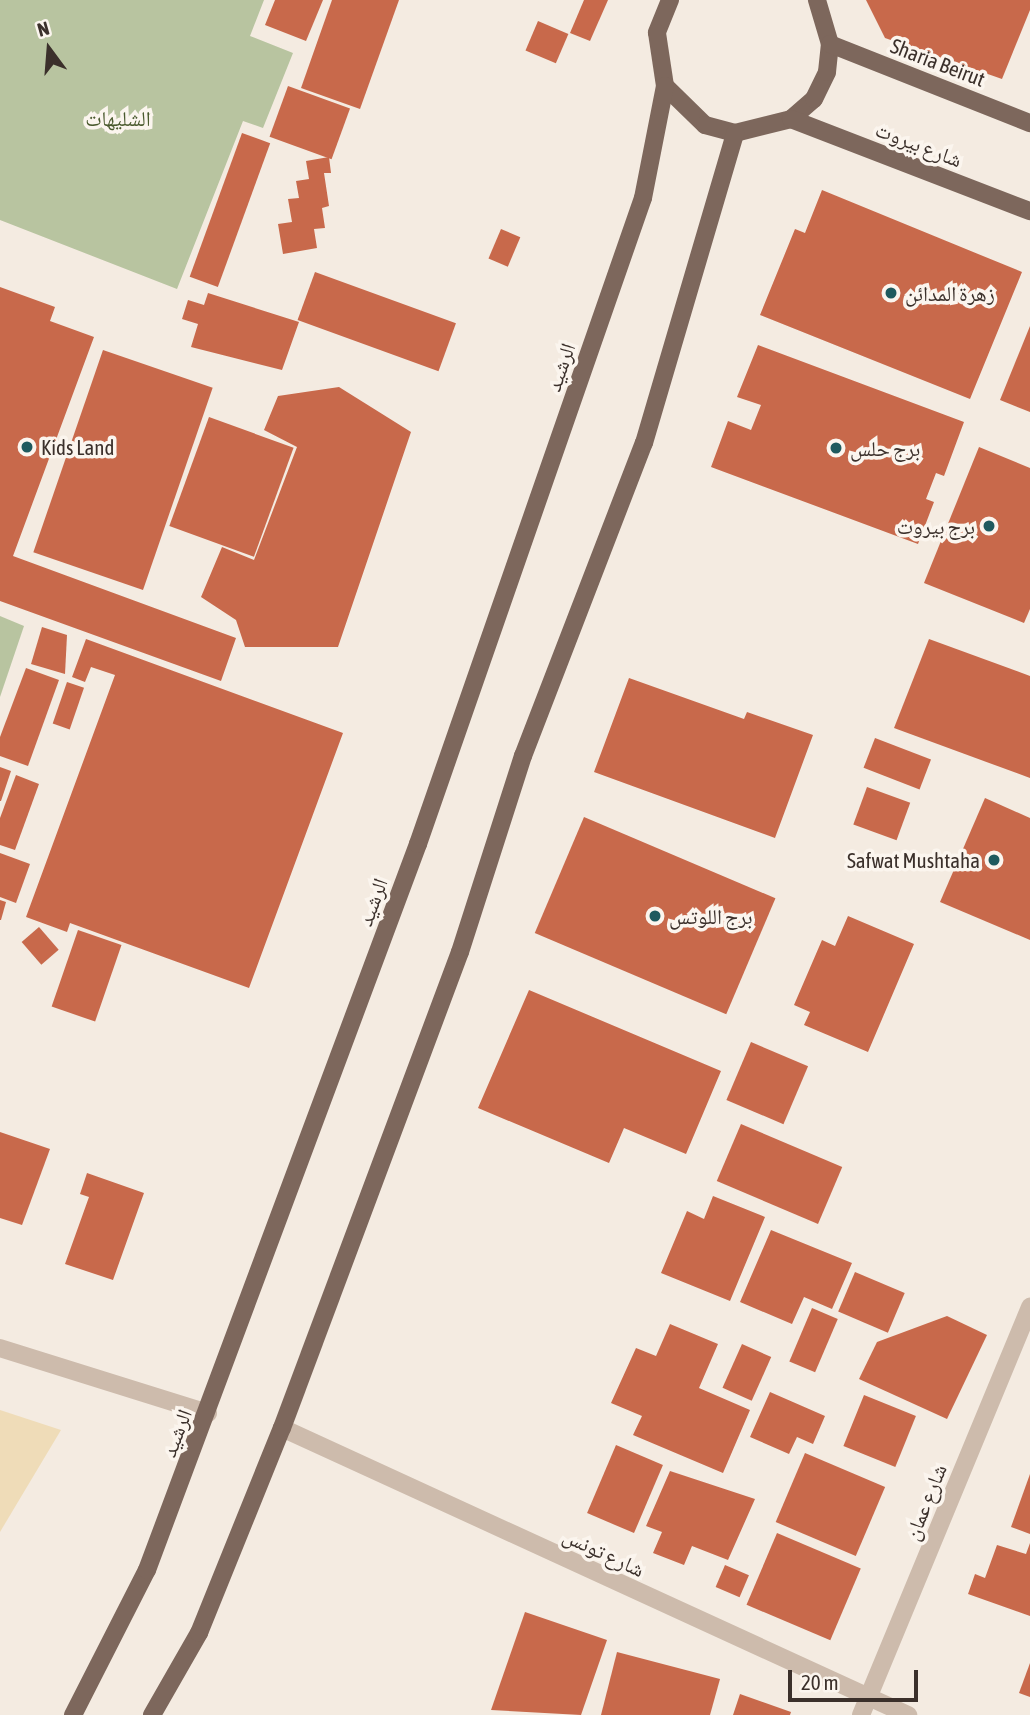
<!DOCTYPE html>
<html>
<head>
<meta charset="utf-8">
<style>
  body { margin:0 }
  #map { position:relative; width:1030px; height:1715px; overflow:hidden; background:#f4ebe1; font-family:"Asap Condensed","Noto Naskh Arabic",sans-serif }
  div>[style] { position:absolute }
  .green>* { inset:0; background:#b8c4a0 }
  .sand>* { inset:0; background:#efdcb8 }
  .building>* { inset:0; background:#c8694b; transform-origin:0 0 }
  .minor>* { height:18px; margin:-9px; padding:0 9px; transform-origin:9px; border-radius:9px; background:#cdbbac }
  .major>* { height:18px; margin:-9px; padding:0 9px; transform-origin:9px; border-radius:9px; background:#7d675c }
  .dots>* { width:19px; height:19px; translate:-50% -50%; box-sizing:border-box; border:4px solid #fbf5ee; border-radius:50% }
  span { translate:-50% -50%; white-space:nowrap; text-align:center; line-height:1.15; -webkit-text-stroke:7px #fbf5ee; paint-order:stroke }
  .street-label { font-size:21px; color:#3b302b }
  .park-label { font-size:21px; color:#4a5a2e }
  .poi-label { font-size:21px; color:#3b302b }
  .left { translate:0 -50%; text-align:left }
  .right { translate:-100% -50%; text-align:right }
  .north { position:absolute; left:14px; top:14px; width:70px; height:70px; -webkit-text-stroke:5px #fbf5ee; paint-order:stroke; rotate:344deg; font-size:19px; font-weight:700; line-height:28px; text-align:center; color:#3b302b }
  .north::after { content:''; display:block; margin:auto; width:24px; height:32px; background:#3b302b; clip-path:polygon(50% 0,100% 100%,50% 72%,0 100%) }
  .scale { position:absolute; left:788px; top:1670px; width:130px; height:32px; box-sizing:border-box; border:4px solid #3b302b; border-top:0; padding-left:9px; font-size:21px; line-height:24px; white-space:nowrap; color:#3b302b; -webkit-text-stroke:5px #fbf5ee; paint-order:stroke }
</style>
</head>
<body>
<div id="map">
  <div class="green">
    <i style="clip-path:polygon(0 0,264px 0,250px 36px,293px 53px,263px 128px,243px 121px,177px 289px,0 220px)"></i>
    <i style="clip-path:polygon(0 616px,24px 626px,0 697px)"></i>
  </div>
  <div class="sand">
    <i style="clip-path:polygon(0 1410px,61px 1430px,0 1532px)"></i>
  </div>
  <div class="building">
    <i style="clip-path:polygon(275px 0,323px 0,306px 41px,265px 25px)"></i>
    <i style="clip-path:polygon(332px 0,399px 0,360px 109px,301px 88px)"></i>
    <i style="clip-path:polygon(584px 0,608px 0,590px 41px,570px 33px)"></i>
    <i style="clip-path:polygon(866px 0,1030px 0,1030px 10px,1002px 79px,885px 38px)"></i>
    <i style="left:538px;top:21px;width:33px;height:32px;rotate:23deg"></i>
    <i style="left:288px;top:86px;width:66px;height:54px;rotate:20deg"></i>
    <i style="left:242px;top:133px;width:30px;height:153px;rotate:20deg"></i>
    <i style="clip-path:polygon(329px 157px,331px 173px,324px 173px,329px 206px,322px 208px,325px 228px,314px 229px,317px 248px,283px 254px,278px 224px,292px 222px,288px 199px,299px 198px,296px 181px,309px 179px,306px 161px)"></i>
    <i style="clip-path:polygon(822px 190px,1022px 272px,970px 399px,760px 315px,795px 229px,805px 233px)"></i>
    <i style="left:501px;top:229px;width:21px;height:32px;rotate:23deg"></i>
    <i style="left:315px;top:272px;width:150px;height:51px;rotate:20deg"></i>
    <i style="clip-path:polygon(0 287px,55px 307px,50px 321px,94px 337px,13px 556px,236px 638px,221px 681px,0 601px)"></i>
    <i style="clip-path:polygon(208px 293px,299px 322px,282px 370px,191px 347px,198px 324px,182px 319px,188px 300px,204px 305px)"></i>
    <i style="clip-path:polygon(1030px 326px,1030px 412px,1000px 400px)"></i>
    <i style="clip-path:polygon(758px 345px,964px 422px,944px 476px,936px 473px,926px 499px,934px 502px,918px 544px,711px 467px,728px 421px,751px 430px,761px 405px,737px 397px)"></i>
    <i style="left:103px;top:350px;width:116px;height:214px;rotate:19deg"></i>
    <i style="clip-path:polygon(339px 387px,411px 432px,338px 647px,245px 647px,236px 620px,201px 597px,222px 547px,254px 560px,297px 447px,264px 430px,278px 396px)"></i>
    <i style="left:209px;top:417px;width:90px;height:116px;rotate:20deg"></i>
    <i style="clip-path:polygon(979px 447px,1030px 468px,1030px 609px,1024px 623px,924px 583px)"></i>
    <i style="clip-path:polygon(42px 627px,67px 635px,65px 674px,31px 664px)"></i>
    <i style="clip-path:polygon(86px 639px,343px 733px,249px 988px,70px 923px,67px 932px,26px 917px,115px 675px,91px 667px,85px 682px,72px 677px)"></i>
    <i style="clip-path:polygon(929px 639px,1030px 676px,1030px 778px,894px 728px)"></i>
    <i style="clip-path:polygon(26px 668px,59px 680px,28px 766px,0 756px,0 737px)"></i>
    <i style="clip-path:polygon(629px 678px,744px 719px,747px 712px,813px 735px,775px 838px,594px 772px)"></i>
    <i style="left:67px;top:682px;width:18px;height:44px;rotate:19deg"></i>
    <i style="left:875px;top:738px;width:60px;height:32px;rotate:21deg"></i>
    <i style="clip-path:polygon(0 767px,11px 771px,1px 801px,0 801px)"></i>
    <i style="clip-path:polygon(16px 775px,39px 784px,15px 850px,0 845px,0 818px)"></i>
    <i style="left:867px;top:787px;width:46px;height:40px;rotate:20deg"></i>
    <i style="clip-path:polygon(985px 798px,1030px 818px,1030px 940px,940px 902px)"></i>
    <i style="left:584px;top:817px;width:208px;height:126px;rotate:23deg"></i>
    <i style="clip-path:polygon(0 853px,30px 864px,16px 903px,0 897px)"></i>
    <i style="clip-path:polygon(0 900px,6px 902px,1px 920px,0 920px)"></i>
    <i style="clip-path:polygon(848px 916px,914px 944px,868px 1052px,804px 1025px,810px 1012px,794px 1005px,822px 940px,835px 946px)"></i>
    <i style="left:39px;top:927px;width:30px;height:23px;rotate:49deg"></i>
    <i style="left:78px;top:930px;width:46px;height:81px;rotate:19deg"></i>
    <i style="clip-path:polygon(529px 990px,721px 1071px,686px 1154px,624px 1128px,609px 1163px,478px 1108px)"></i>
    <i style="left:751px;top:1042px;width:62px;height:63px;rotate:23deg"></i>
    <i style="left:741px;top:1124px;width:110px;height:62px;rotate:23deg"></i>
    <i style="clip-path:polygon(0 1132px,50px 1149px,22px 1225px,0 1218px)"></i>
    <i style="clip-path:polygon(87px 1173px,144px 1193px,113px 1280px,65px 1264px,89px 1197px,80px 1194px)"></i>
    <i style="clip-path:polygon(713px 1196px,765px 1217px,730px 1301px,661px 1273px,687px 1211px,704px 1219px)"></i>
    <i style="clip-path:polygon(771px 1230px,852px 1263px,832px 1309px,804px 1297px,792px 1324px,740px 1302px)"></i>
    <i style="left:855px;top:1272px;width:54px;height:43px;rotate:23deg"></i>
    <i style="left:812px;top:1308px;width:28px;height:58px;rotate:23deg"></i>
    <i style="clip-path:polygon(947px 1316px,987px 1335px,947px 1419px,859px 1379px,877px 1342px)"></i>
    <i style="clip-path:polygon(670px 1324px,718px 1344px,699px 1388px,750px 1410px,723px 1473px,633px 1435px,642px 1416px,611px 1403px,636px 1348px,656px 1356px)"></i>
    <i style="left:742px;top:1344px;width:32px;height:48px;rotate:24deg"></i>
    <i style="clip-path:polygon(770px 1392px,825px 1416px,813px 1444px,797px 1437px,789px 1454px,750px 1437px)"></i>
    <i style="left:864px;top:1395px;width:56px;height:55px;rotate:22deg"></i>
    <i style="left:616px;top:1445px;width:51px;height:74px;rotate:23deg"></i>
    <i style="left:805px;top:1453px;width:87px;height:75px;rotate:23deg"></i>
    <i style="clip-path:polygon(670px 1471px,755px 1499px,728px 1560px,692px 1546px,684px 1565px,653px 1553px,662px 1532px,646px 1526px)"></i>
    <i style="clip-path:polygon(1030px 1474px,1030px 1534px,1011px 1527px)"></i>
    <i style="left:777px;top:1533px;width:91px;height:78px;rotate:23deg"></i>
    <i style="clip-path:polygon(1030px 1543px,1030px 1616px,968px 1594px,975px 1574px,985px 1578px,997px 1545px,1026px 1554px)"></i>
    <i style="left:725px;top:1565px;width:26px;height:24px;rotate:23deg"></i>
    <i style="clip-path:polygon(525px 1612px,607px 1640px,581px 1715px,491px 1710px)"></i>
    <i style="clip-path:polygon(617px 1652px,720px 1679px,710px 1715px,601px 1715px)"></i>
    <i style="clip-path:polygon(1030px 1663px,1030px 1697px,1019px 1693px)"></i>
    <i style="clip-path:polygon(740px 1694px,791px 1712px,790px 1715px,733px 1715px)"></i>
  </div>
  <div class="minor">
    <i style="left:0;top:1348px;width:218px;rotate:17.4deg"></i>
    <i style="left:282px;top:1428px;width:689px;rotate:24.63deg"></i>
    <i style="left:861px;top:1715px;width:442px;rotate:-67.5deg"></i>
  </div>
  <div class="major">
    <i style="left:670px;top:0;width:35px;rotate:112deg"></i>
    <i style="left:657px;top:33px;width:54px;rotate:81.4deg"></i>
    <i style="left:665px;top:86px;width:56px;rotate:44.3deg"></i>
    <i style="left:705px;top:125px;width:31px;rotate:15deg"></i>
    <i style="left:735px;top:133px;width:58px;rotate:-14deg"></i>
    <i style="left:791px;top:119px;width:30px;rotate:-41deg"></i>
    <i style="left:814px;top:99px;width:30px;rotate:-64deg"></i>
    <i style="left:827px;top:72px;width:28px;rotate:-84deg"></i>
    <i style="left:830px;top:44px;width:46px;rotate:-106.5deg"></i>
    <i style="left:830px;top:44px;width:215px;rotate:21.6deg"></i>
    <i style="left:791px;top:119px;width:256px;rotate:21.1deg"></i>
    <i style="left:73px;top:1715px;width:163px;rotate:-63deg"></i>
    <i style="left:147px;top:1570px;width:775px;rotate:-69.53deg"></i>
    <i style="left:418px;top:844px;width:684px;rotate:-70.8deg"></i>
    <i style="left:643px;top:198px;width:114px;rotate:-78.9deg"></i>
    <i style="left:152px;top:1715px;width:95px;rotate:-60.2deg"></i>
    <i style="left:199px;top:1633px;width:221px;rotate:-68deg"></i>
    <i style="left:282px;top:1428px;width:508px;rotate:-69.5deg"></i>
    <i style="left:460px;top:952px;width:206px;rotate:-72.2deg"></i>
    <i style="left:523px;top:756px;width:336px;rotate:-68.9deg"></i>
    <i style="left:644px;top:443px;width:323px;rotate:-73.6deg"></i>
  </div>
  <div class="dots">
    <i style="left:891px;top:293px;background:#1f5a5e"></i>
    <i style="left:27px;top:447px;background:#1f5a5e"></i>
    <i style="left:836px;top:448px;background:#1f5a5e"></i>
    <i style="left:989px;top:526px;background:#1f5a5e"></i>
    <i style="left:994px;top:860px;background:#1f5a5e"></i>
    <i style="left:655px;top:916px;background:#1f5a5e"></i>
  </div>
  <div class="street-label">
    <span style="left:938px;top:62px;rotate:21deg">Sharia Beirut</span>
    <span style="left:919px;top:144px;rotate:21deg">شارع بيروت</span>
    <span style="left:560px;top:367px;rotate:-71deg">الرشيد</span>
    <span style="left:372px;top:902px;rotate:-70deg">الرشيد</span>
    <span style="left:176px;top:1433px;rotate:-69deg">الرشيد</span>
    <span style="left:925px;top:1502px;rotate:-68deg">شارع عمان</span>
    <span style="left:604px;top:1552px;rotate:25deg">شارع تونس</span>
  </div>
  <div class="park-label">
    <span style="left:118px;top:118px">الشليهات</span>
  </div>
  <div class="poi-label">
    <span class="left" style="left:905px;top:293px">زهرة المدائن</span>
    <span class="left" style="left:41px;top:447px">Kids Land</span>
    <span class="left" style="left:850px;top:448px">برج حلس</span>
    <span class="right" style="left:975px;top:526px">برج بيروت</span>
    <span class="right" style="left:980px;top:860px">Safwat Mushtaha</span>
    <span class="left" style="left:669px;top:916px">برج اللوتس</span>
  </div>
  <div class="north">N</div>
  <div class="scale">20 m</div>
</div>
</body>
</html>
